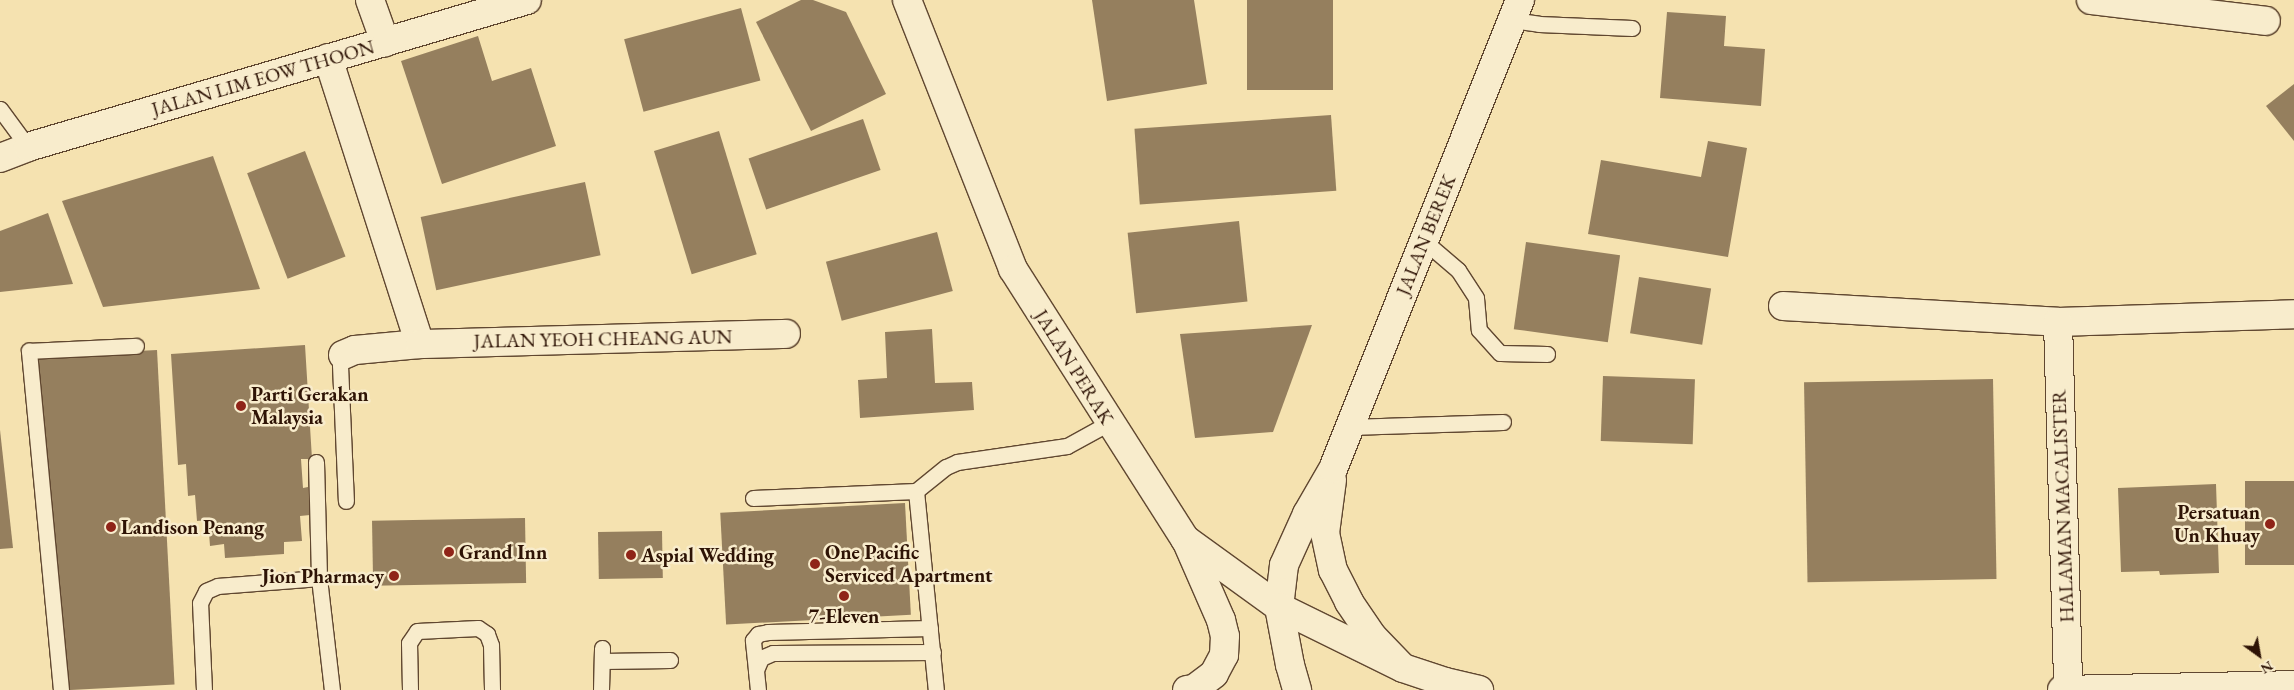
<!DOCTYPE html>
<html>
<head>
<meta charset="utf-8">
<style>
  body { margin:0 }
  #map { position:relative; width:2294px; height:690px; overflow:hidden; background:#f5e2b0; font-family:"EB Garamond",serif }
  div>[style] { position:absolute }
  .building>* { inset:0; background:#957f5e; transform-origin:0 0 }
  .roads { filter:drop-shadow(1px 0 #604730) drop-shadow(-1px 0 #604730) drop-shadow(0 1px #604730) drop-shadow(0 -1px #604730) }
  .lane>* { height:15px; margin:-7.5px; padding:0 7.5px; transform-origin:7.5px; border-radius:7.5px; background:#f8eccc }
  .street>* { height:28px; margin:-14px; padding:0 14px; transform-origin:14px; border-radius:14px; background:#f8eccc }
  .secondary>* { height:28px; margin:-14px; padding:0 14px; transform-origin:14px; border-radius:14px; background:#f8eccc }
  .dots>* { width:14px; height:14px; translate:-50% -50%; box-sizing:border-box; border:2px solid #f8eccc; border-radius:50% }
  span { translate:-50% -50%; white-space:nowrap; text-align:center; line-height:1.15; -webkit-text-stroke:5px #f8eccc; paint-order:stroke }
  .street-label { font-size:20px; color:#2e1305 }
  .poi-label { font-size:20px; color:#2e1305; font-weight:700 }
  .left { translate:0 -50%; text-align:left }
  .right { translate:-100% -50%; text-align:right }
  .north { position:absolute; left:2234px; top:630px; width:50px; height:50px; -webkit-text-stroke:4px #f8eccc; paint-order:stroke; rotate:148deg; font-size:14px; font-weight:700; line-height:20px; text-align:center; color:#2e1305 }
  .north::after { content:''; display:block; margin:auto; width:18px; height:22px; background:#2e1305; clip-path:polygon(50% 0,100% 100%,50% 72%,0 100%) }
</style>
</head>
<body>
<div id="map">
  <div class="building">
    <i style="clip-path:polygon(801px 0,813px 0,846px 12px,886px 94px,811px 131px,756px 22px)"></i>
    <i style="clip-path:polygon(1092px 0,1194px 0,1207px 84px,1107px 101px)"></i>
    <i style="left:1247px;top:0;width:86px;height:90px"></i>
    <i style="left:741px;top:8px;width:75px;height:121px;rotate:75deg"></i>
    <i style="clip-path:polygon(1667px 12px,1726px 16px,1724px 46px,1765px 49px,1761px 106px,1660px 98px)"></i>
    <i style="clip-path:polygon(478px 36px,492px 81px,531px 68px,556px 146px,442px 184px,401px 61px)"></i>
    <i style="clip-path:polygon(2294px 84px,2294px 141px,2266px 106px)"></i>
    <i style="left:1331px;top:115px;width:76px;height:197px;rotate:86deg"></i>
    <i style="left:863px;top:119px;width:54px;height:121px;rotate:71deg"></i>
    <i style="left:719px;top:131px;width:129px;height:68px;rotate:73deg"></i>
    <i style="clip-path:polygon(1708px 141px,1747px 148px,1728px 257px,1588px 234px,1601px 160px,1701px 177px)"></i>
    <i style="left:305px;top:151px;width:113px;height:62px;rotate:69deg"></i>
    <i style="clip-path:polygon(213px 156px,260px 289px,103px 307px,62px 201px)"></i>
    <i style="left:585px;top:182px;width:75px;height:168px;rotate:78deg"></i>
    <i style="clip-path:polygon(48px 213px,73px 284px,0 292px,0 231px)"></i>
    <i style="left:1239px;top:221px;width:81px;height:112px;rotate:84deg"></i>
    <i style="left:937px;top:232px;width:61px;height:115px;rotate:75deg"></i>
    <i style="left:1526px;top:242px;width:95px;height:88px;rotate:8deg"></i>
    <i style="left:1639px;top:277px;width:73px;height:57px;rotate:9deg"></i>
    <i style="clip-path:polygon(1312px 325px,1273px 432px,1195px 438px,1180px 334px)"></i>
    <i style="clip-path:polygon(932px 329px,935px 383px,972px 382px,974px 410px,860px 418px,858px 380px,887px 378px,885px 332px)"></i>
    <i style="clip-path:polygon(305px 345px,312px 459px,301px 459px,303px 488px,308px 487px,310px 515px,300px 516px,302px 541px,284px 542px,284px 554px,225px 558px,224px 544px,210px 546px,208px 520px,197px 521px,195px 495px,188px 496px,186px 464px,178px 465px,171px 354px)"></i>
    <i style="left:157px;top:350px;width:335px;height:121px;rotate:87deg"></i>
    <i style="left:1603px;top:376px;width:92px;height:65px;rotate:2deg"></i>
    <i style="left:1993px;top:379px;width:200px;height:189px;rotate:89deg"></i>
    <i style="clip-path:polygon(0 430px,13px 548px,0 549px)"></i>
    <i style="left:2294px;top:481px;width:84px;height:49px;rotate:90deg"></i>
    <i style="clip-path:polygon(2216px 484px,2219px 573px,2160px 575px,2159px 571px,2121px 572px,2118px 488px)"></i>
    <i style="left:905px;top:503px;width:112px;height:185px;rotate:87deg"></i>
    <i style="left:525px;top:518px;width:65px;height:153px;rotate:89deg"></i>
    <i style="left:662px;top:531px;width:47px;height:64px;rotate:89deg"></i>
  </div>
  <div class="roads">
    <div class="lane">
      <i style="left:1512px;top:20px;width:27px;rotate:8deg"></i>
      <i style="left:1539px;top:24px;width:93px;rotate:2.5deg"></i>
      <i style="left:0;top:109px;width:47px;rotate:53.6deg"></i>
      <i style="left:1424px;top:241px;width:45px;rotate:40.5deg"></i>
      <i style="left:1458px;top:270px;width:33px;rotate:57deg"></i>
      <i style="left:1476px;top:298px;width:32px;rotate:85deg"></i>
      <i style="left:1479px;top:330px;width:31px;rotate:48deg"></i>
      <i style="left:1500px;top:353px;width:47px;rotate:1.2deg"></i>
      <i style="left:343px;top:355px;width:10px;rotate:107deg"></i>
      <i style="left:340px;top:365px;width:136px;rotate:87.5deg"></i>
      <i style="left:1350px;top:427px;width:153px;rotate:-1.9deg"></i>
      <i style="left:316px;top:462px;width:116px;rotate:88.5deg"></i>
      <i style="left:319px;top:578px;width:113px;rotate:83.4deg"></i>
      <i style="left:916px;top:491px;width:200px;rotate:84.3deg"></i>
      <i style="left:753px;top:498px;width:163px;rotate:-2.5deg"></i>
      <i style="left:916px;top:491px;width:38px;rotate:-39deg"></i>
      <i style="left:946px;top:467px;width:12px;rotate:-24deg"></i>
      <i style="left:957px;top:462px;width:111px;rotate:-8.3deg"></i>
      <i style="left:1067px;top:446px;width:48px;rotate:-28.7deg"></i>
      <i style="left:602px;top:661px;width:68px;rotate:-0.8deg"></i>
      <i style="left:756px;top:670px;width:30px;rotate:-96deg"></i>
      <i style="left:753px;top:640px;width:8px;rotate:-50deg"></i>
      <i style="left:758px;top:634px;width:10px;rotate:-11deg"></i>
      <i style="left:768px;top:632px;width:162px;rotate:-1.4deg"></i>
      <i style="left:61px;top:690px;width:341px;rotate:-95.4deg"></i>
      <i style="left:29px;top:351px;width:107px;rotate:-2.7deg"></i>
      <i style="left:204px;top:690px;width:87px;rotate:-92.6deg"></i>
      <i style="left:200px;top:603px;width:13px;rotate:-63deg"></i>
      <i style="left:206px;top:591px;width:13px;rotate:-23deg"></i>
      <i style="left:218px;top:586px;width:101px;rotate:-4.5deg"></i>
      <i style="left:410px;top:690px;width:47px;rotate:-91.2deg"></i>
      <i style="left:409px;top:643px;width:14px;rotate:-56deg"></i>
      <i style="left:417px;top:631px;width:61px;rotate:-2.8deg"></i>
      <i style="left:478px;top:628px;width:11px;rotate:34deg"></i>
      <i style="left:487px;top:634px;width:12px;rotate:70deg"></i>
      <i style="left:491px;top:645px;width:45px;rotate:88.7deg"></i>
      <i style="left:601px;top:690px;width:42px;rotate:-88.6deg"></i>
      <i style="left:758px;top:690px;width:20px;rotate:-96deg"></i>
      <i style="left:756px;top:670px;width:13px;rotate:-67deg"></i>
      <i style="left:761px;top:658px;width:13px;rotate:-23deg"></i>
      <i style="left:773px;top:653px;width:160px;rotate:-0.4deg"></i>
    </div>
    <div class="street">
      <i style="left:370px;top:0;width:45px;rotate:70.3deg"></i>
      <i style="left:2091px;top:0;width:176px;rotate:6.8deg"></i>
      <i style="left:328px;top:58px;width:300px;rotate:72.2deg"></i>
      <i style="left:0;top:158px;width:30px;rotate:-21deg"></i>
      <i style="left:28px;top:147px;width:520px;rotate:-16.41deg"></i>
      <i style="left:1783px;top:306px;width:275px;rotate:3.3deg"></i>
      <i style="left:2058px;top:322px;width:236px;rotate:-1.9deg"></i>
      <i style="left:2058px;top:322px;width:368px;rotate:88.4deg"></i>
      <i style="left:343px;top:355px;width:13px;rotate:-23deg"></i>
      <i style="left:355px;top:350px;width:65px;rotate:-5.3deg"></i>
      <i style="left:420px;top:344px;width:366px;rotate:-1.6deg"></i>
      <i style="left:1332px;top:480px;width:53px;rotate:97.5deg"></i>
      <i style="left:1325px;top:533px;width:38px;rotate:78deg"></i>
      <i style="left:1333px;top:570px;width:36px;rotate:63deg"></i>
      <i style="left:1349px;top:602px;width:41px;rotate:55.9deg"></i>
      <i style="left:1372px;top:636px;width:42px;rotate:46deg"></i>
      <i style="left:1279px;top:607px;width:42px;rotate:-83.2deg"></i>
      <i style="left:1284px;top:565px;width:56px;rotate:-65.7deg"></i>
      <i style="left:1307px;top:514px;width:52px;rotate:-60deg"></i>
      <i style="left:1333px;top:469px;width:505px;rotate:-68.26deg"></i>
    </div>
    <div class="secondary">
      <i style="left:907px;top:0;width:289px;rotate:68.5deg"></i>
      <i style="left:1013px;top:269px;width:320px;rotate:57.5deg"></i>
      <i style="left:1185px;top:539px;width:116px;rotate:35.9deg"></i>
      <i style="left:1279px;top:607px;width:138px;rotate:26.2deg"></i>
      <i style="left:1403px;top:668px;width:44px;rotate:18.4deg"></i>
      <i style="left:1445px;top:682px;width:35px;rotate:13deg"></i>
      <i style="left:1186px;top:540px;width:87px;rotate:66.4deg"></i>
      <i style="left:1221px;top:620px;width:16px;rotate:76deg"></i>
      <i style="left:1225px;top:636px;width:19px;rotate:93deg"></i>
      <i style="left:1224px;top:655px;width:21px;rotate:118deg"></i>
      <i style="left:1214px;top:674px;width:25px;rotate:143deg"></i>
      <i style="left:1194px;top:689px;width:7px;rotate:172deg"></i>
      <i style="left:1279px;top:607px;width:59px;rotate:79.3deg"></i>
      <i style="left:1290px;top:665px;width:26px;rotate:74deg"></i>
      <i style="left:2062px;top:690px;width:232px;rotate:-1.2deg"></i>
    </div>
  </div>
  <div class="dots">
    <i style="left:241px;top:406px;background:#8f2418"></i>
    <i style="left:2270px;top:524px;background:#8f2418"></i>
    <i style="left:111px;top:527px;background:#8f2418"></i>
    <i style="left:449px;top:552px;background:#8f2418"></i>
    <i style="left:631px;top:555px;background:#8f2418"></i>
    <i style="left:815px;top:564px;background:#8f2418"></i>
    <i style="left:394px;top:576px;background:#8f2418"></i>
    <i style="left:844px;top:596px;background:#8f2418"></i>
  </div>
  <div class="street-label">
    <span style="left:263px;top:78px;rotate:-16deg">JALAN LIM EOW THOON</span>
    <span style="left:1426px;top:235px;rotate:-68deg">JALAN BEREK</span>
    <span style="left:603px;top:339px;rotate:-1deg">JALAN YEOH CHEANG AUN</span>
    <span style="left:1074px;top:367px;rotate:58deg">JALAN PERAK</span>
    <span style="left:2063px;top:506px;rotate:-92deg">HALAMAN MACALISTER</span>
  </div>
  <div class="poi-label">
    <span class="left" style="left:251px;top:406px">Parti Gerakan<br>Malaysia</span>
    <span class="right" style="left:2260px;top:524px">Persatuan<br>Un Khuay</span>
    <span class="left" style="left:121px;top:527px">Landison Penang</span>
    <span class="left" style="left:459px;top:552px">Grand Inn</span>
    <span class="left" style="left:825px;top:564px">One Pacific<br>Serviced Apartment</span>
    <span class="left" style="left:641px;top:555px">Aspial Wedding</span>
    <span class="right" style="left:384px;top:576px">Jion Pharmacy</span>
    <span style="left:844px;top:616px">7-Eleven</span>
  </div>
  <div class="north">N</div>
</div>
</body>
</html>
